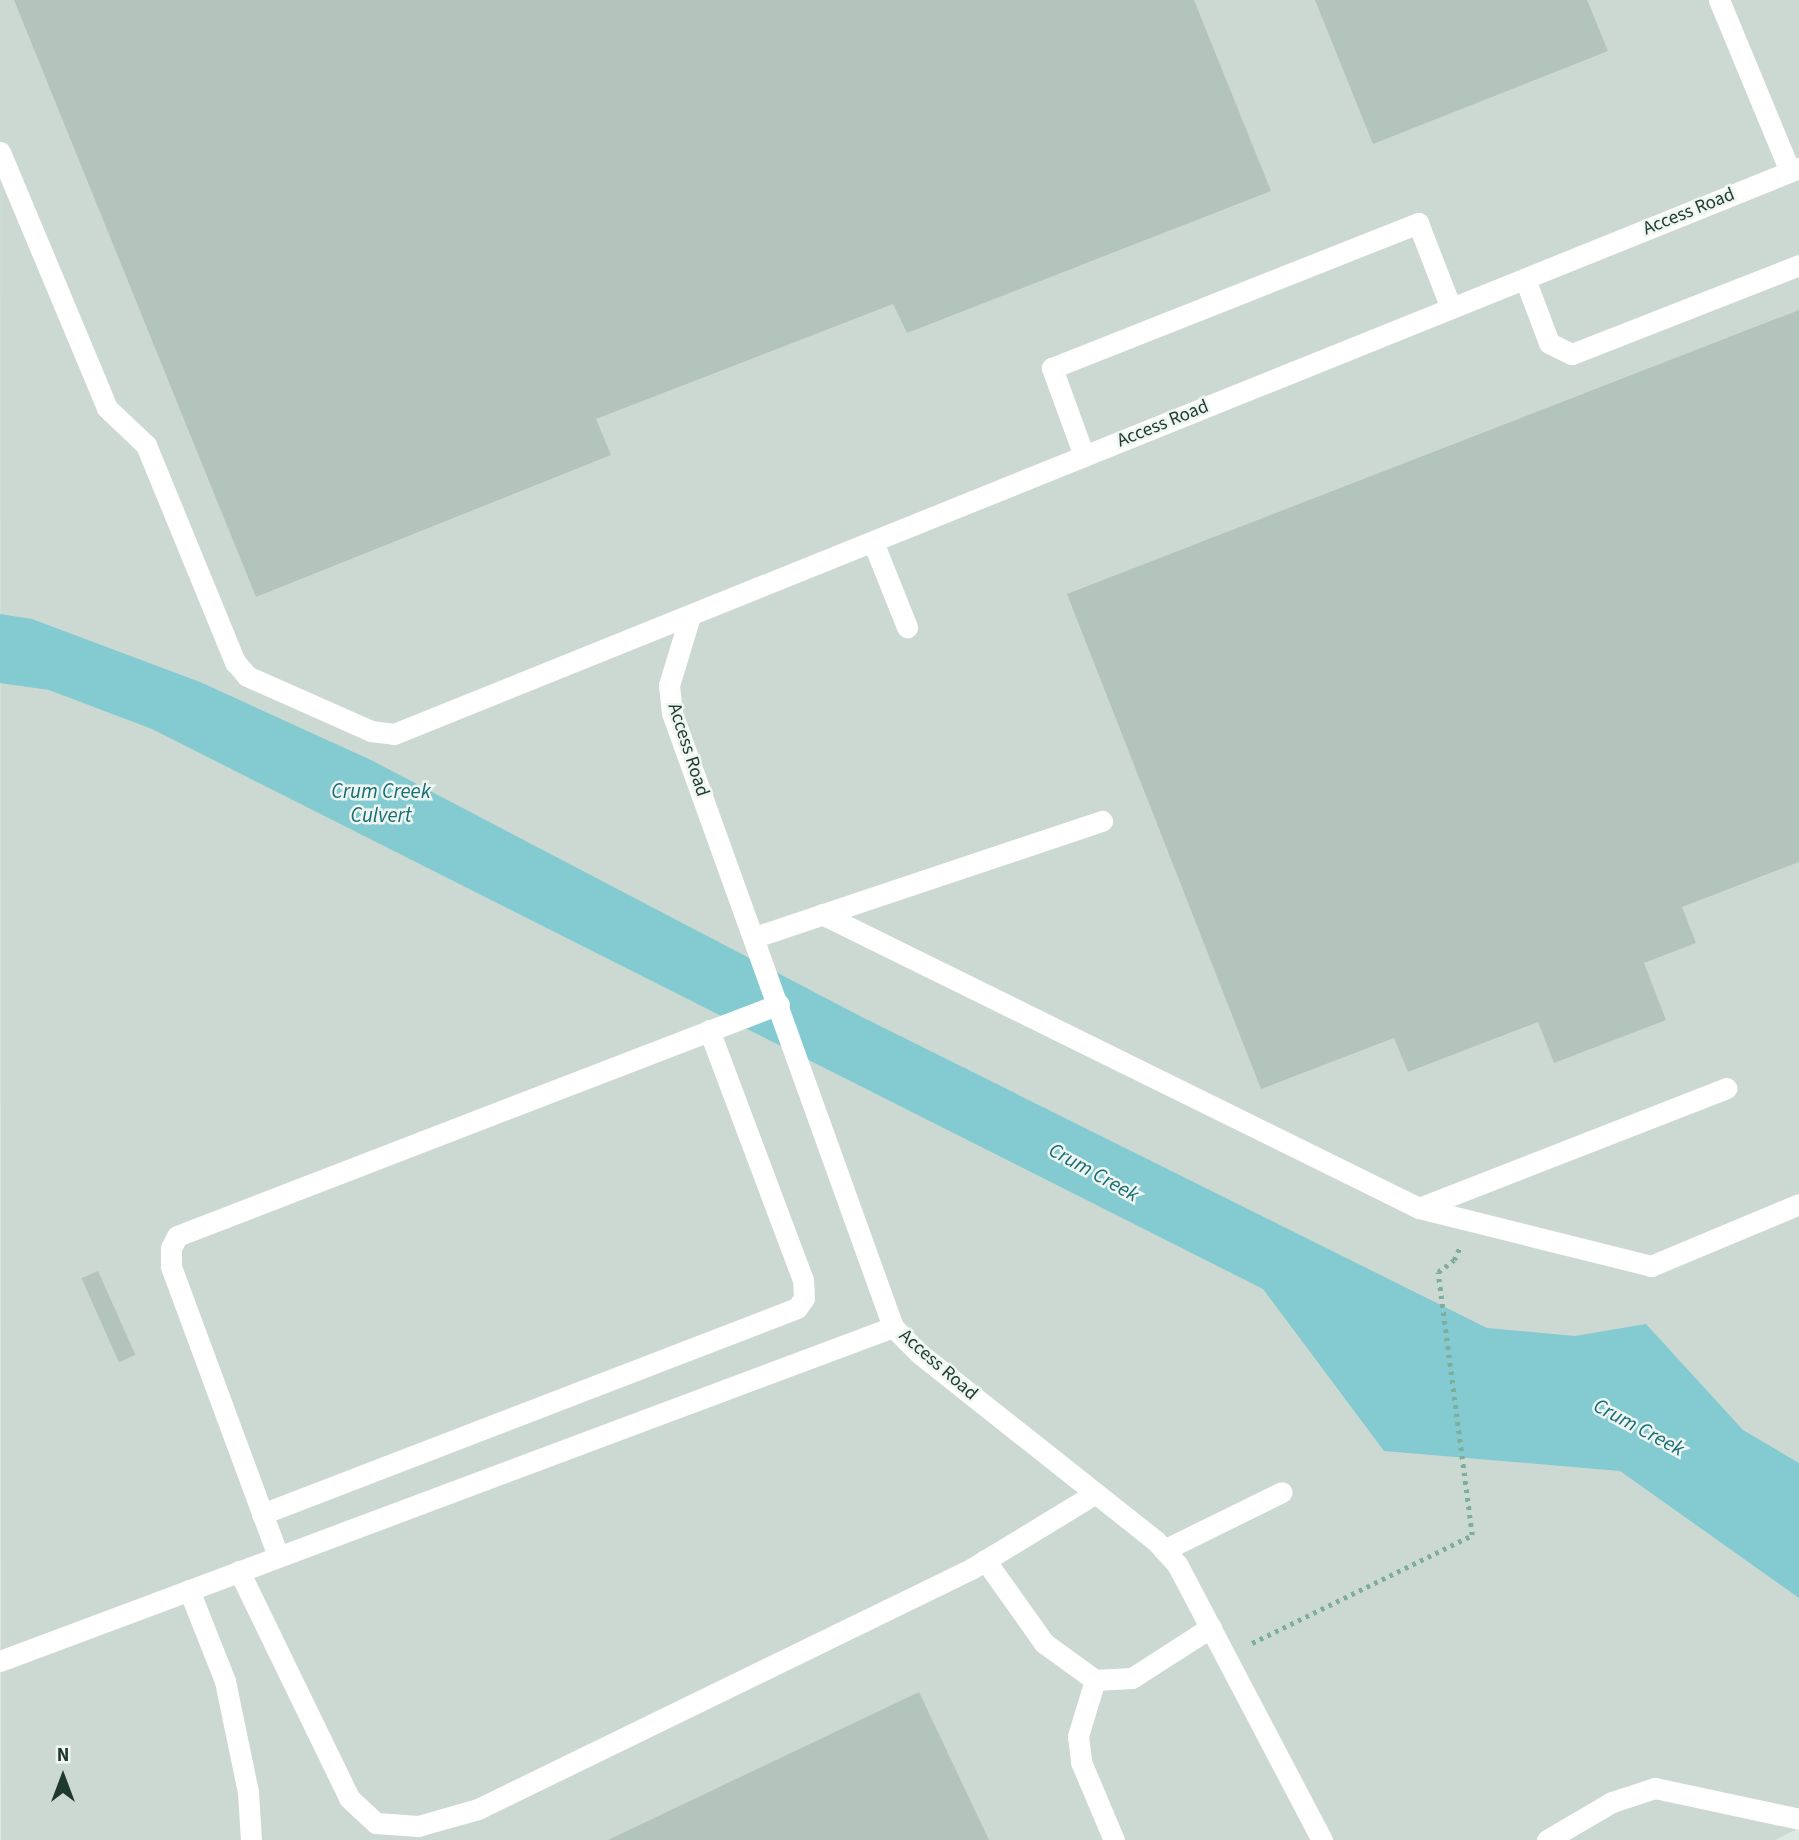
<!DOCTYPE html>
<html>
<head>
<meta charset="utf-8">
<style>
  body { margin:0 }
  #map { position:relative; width:1799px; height:1840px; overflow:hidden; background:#ddeae3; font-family:"Source Sans 3",sans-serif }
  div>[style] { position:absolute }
  .built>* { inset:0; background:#ccd9d2 }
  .water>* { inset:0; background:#83cbd1 }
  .building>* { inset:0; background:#b3c4bc; transform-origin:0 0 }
  .path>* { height:4.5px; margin-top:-2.25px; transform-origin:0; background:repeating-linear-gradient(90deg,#7dae9b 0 3.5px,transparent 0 8.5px) }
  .minor>* { height:21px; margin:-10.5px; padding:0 10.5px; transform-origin:10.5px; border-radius:10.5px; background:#fff }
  span { translate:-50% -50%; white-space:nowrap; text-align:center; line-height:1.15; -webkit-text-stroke:5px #eef6f1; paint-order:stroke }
  .street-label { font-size:19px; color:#1f3930 }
  .water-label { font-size:21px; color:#186d76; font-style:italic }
  .north { position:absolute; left:28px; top:1742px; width:70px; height:70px; -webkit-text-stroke:5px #eef6f1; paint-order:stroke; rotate:0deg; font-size:19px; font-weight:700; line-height:28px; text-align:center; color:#1f3930 }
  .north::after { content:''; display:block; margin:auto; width:24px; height:32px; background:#1f3930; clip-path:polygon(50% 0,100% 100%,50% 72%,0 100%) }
</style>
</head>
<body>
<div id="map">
  <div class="built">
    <i style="clip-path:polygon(0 0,1799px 0,1799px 1828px,1775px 1840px,1px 1840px)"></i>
  </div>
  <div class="water">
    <i style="clip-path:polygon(0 614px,32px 619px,200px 682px,371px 760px,860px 1016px,1487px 1328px,1575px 1336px,1646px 1324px,1743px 1430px,1799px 1463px,1799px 1598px,1620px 1471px,1384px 1451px,1263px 1289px,152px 729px,49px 690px,0 683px)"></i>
  </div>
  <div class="building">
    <i style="clip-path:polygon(14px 0,1194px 0,1271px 191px,907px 333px,893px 304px,596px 419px,611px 455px,256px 597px)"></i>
    <i style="clip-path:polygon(1315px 0,1587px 0,1608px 51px,1373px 144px)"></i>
    <i style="clip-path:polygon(1799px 310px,1799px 862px,1682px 907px,1696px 943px,1644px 963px,1666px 1020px,1554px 1063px,1538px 1022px,1408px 1072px,1394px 1038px,1261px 1089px,1067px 594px)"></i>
    <i style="left:98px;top:1271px;width:92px;height:18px;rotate:66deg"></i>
    <i style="clip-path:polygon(919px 1692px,989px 1840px,608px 1840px)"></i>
  </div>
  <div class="path">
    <i style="left:1252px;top:1643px;width:245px;rotate:-26.1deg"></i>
    <i style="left:1472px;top:1535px;width:265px;rotate:-97.4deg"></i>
    <i style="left:1438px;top:1272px;width:20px;rotate:-37deg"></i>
    <i style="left:1454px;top:1260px;width:14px;rotate:-65deg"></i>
  </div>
  <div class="minor">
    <i style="left:1719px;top:0;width:185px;rotate:67.5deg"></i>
    <i style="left:0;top:152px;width:277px;rotate:67.3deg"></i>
    <i style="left:107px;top:408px;width:54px;rotate:43.5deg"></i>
    <i style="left:146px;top:445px;width:235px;rotate:67.7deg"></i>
    <i style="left:235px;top:662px;width:18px;rotate:49deg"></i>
    <i style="left:247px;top:676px;width:136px;rotate:23.9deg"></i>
    <i style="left:371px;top:731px;width:23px;rotate:7deg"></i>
    <i style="left:394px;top:734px;width:1515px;rotate:-21.94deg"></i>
    <i style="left:1525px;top:279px;width:68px;rotate:69.4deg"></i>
    <i style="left:1549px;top:343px;width:25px;rotate:26deg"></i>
    <i style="left:1572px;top:354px;width:244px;rotate:-21.4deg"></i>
    <i style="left:1084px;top:456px;width:94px;rotate:-110deg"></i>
    <i style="left:1052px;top:368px;width:394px;rotate:-21.6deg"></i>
    <i style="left:1418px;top:223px;width:91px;rotate:68.8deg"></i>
    <i style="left:873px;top:542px;width:92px;rotate:68.2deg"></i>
    <i style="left:690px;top:616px;width:72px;rotate:106.9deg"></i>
    <i style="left:669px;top:685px;width:28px;rotate:84deg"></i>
    <i style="left:672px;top:713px;width:653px;rotate:70.2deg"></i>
    <i style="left:893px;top:1327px;width:38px;rotate:45deg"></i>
    <i style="left:920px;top:1354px;width:301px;rotate:38.4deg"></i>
    <i style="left:1156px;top:1541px;width:31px;rotate:48deg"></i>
    <i style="left:1177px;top:1564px;width:312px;rotate:62.3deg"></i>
    <i style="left:822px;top:914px;width:665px;rotate:26.22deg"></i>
    <i style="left:1419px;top:1208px;width:330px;rotate:-21.3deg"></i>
    <i style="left:755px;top:937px;width:366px;rotate:-18.5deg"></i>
    <i style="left:1419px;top:1208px;width:239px;rotate:14deg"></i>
    <i style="left:1651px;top:1266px;width:160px;rotate:-22.7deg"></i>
    <i style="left:262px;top:1514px;width:573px;rotate:-21.06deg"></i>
    <i style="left:797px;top:1308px;width:12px;rotate:-55deg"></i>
    <i style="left:804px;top:1298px;width:18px;rotate:-93deg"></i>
    <i style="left:803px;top:1280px;width:267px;rotate:-110.6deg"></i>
    <i style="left:1164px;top:1550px;width:131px;rotate:-26.2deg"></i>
    <i style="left:278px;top:1556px;width:309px;rotate:-110.3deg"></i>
    <i style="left:171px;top:1266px;width:18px;rotate:-90deg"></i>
    <i style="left:171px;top:1248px;width:13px;rotate:-63deg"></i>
    <i style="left:177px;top:1236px;width:645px;rotate:-21.08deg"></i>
    <i style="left:985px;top:1560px;width:102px;rotate:54.6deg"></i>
    <i style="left:1044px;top:1643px;width:63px;rotate:36deg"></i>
    <i style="left:1095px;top:1680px;width:37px;rotate:-3deg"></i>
    <i style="left:1132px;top:1678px;width:94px;rotate:-32.8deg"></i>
    <i style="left:239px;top:1571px;width:252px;rotate:64.1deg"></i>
    <i style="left:349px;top:1798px;width:37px;rotate:43deg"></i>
    <i style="left:376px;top:1823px;width:42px;rotate:4.1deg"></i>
    <i style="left:418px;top:1826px;width:62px;rotate:-15.8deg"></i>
    <i style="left:478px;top:1809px;width:548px;rotate:-25.96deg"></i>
    <i style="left:971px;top:1569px;width:146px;rotate:-31.3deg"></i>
    <i style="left:189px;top:1590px;width:98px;rotate:68.4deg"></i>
    <i style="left:225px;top:1681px;width:113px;rotate:78.3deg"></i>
    <i style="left:248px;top:1792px;width:48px;rotate:86.4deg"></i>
    <i style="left:0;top:1661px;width:953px;rotate:-20.51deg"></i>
    <i style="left:1095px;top:1680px;width:59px;rotate:106.9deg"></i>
    <i style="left:1078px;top:1736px;width:26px;rotate:83deg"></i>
    <i style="left:1081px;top:1762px;width:85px;rotate:67.1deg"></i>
    <i style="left:1547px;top:1840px;width:75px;rotate:-30.3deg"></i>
    <i style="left:1612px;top:1802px;width:45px;rotate:-18deg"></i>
    <i style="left:1655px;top:1788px;width:147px;rotate:12.1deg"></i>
  </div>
  <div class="street-label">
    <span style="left:1689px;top:212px;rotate:-22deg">Access Road</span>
    <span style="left:1163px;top:424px;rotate:-22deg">Access Road</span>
    <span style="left:688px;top:750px;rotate:72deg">Access Road</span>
    <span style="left:938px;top:1365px;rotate:41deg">Access Road</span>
  </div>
  <div class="water-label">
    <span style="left:381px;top:803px">Crum Creek<br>Culvert</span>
    <span style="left:1094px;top:1172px;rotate:29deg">Crum Creek</span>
    <span style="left:1639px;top:1427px;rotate:28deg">Crum Creek</span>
  </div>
  <div class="north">N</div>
</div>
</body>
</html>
